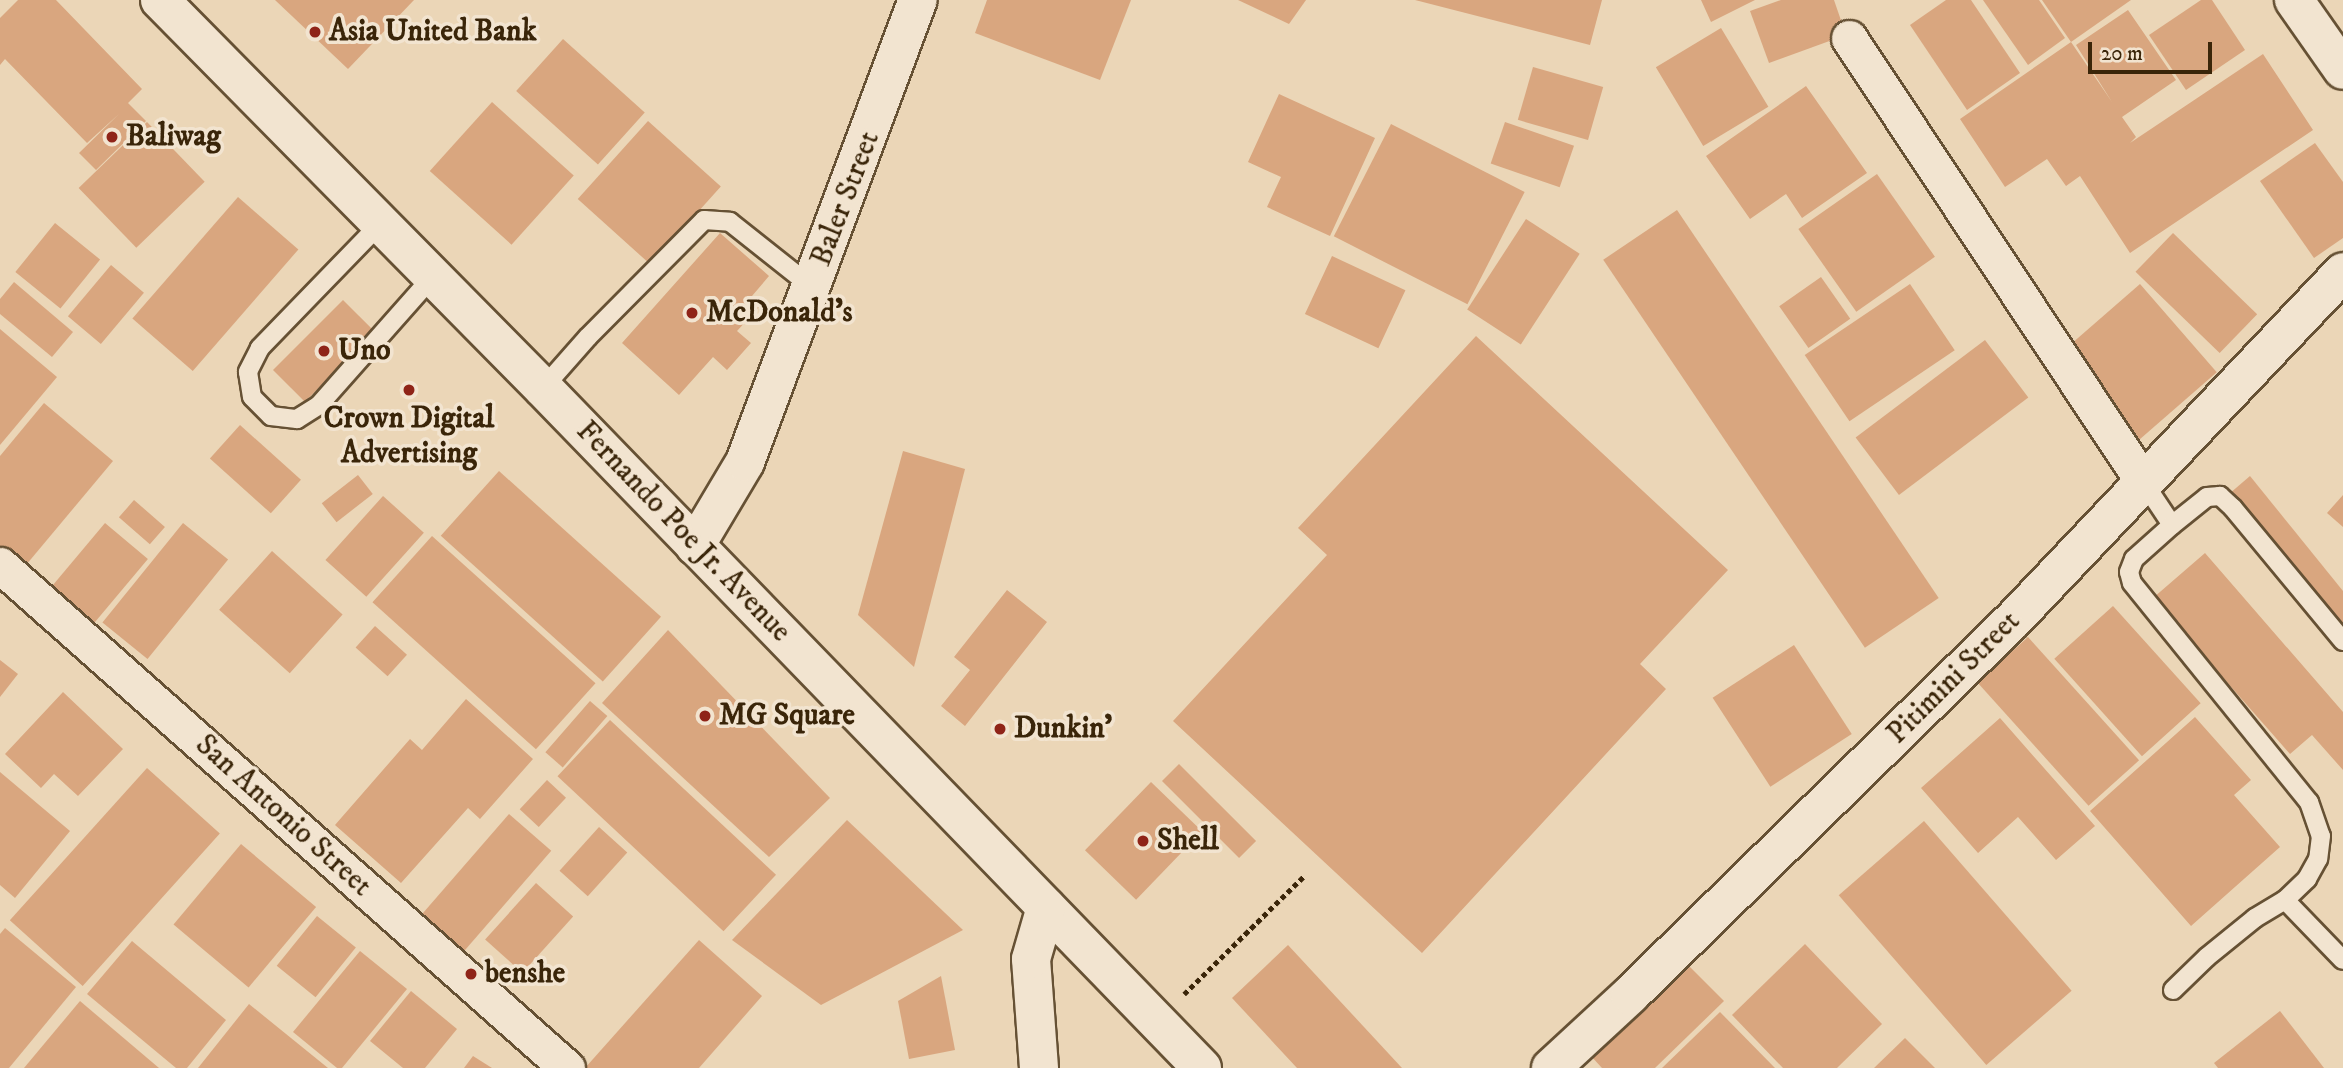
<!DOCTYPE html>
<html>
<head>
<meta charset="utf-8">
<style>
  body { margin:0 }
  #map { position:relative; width:2343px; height:1068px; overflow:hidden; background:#ebd6b7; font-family:"IM FELL DW Pica",serif }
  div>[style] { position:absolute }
  .building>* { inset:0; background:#d9a67f; transform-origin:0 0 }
  .path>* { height:4.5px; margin-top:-2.25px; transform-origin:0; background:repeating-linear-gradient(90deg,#3a2509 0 5px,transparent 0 8.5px) }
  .roads { filter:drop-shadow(2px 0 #665134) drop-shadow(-2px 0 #665134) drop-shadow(0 2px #665134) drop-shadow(0 -2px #665134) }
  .lane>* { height:18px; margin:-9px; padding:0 9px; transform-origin:9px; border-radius:9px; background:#f2e4d0 }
  .street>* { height:35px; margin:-17.5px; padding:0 17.5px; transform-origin:17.5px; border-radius:17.5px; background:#f2e4d0 }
  .secondary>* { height:38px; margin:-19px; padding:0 19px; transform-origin:19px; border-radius:19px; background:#f2e4d0 }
  .dots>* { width:19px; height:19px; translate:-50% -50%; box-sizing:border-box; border:4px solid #f2e4d0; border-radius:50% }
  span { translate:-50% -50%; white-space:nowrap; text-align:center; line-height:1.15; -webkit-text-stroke:7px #f2e4d0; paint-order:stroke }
  .poi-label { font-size:30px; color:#3a2509; font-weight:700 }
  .left { translate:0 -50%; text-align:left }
  .street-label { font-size:30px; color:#3a2509 }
  .scale { position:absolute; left:2088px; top:42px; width:124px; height:32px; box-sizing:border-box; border:4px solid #3a2509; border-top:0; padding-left:9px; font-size:21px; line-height:24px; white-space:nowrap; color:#3a2509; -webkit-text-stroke:5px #f2e4d0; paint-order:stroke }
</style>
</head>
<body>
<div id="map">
  <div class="building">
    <i style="clip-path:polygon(18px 0,56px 0,142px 89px,128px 103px,146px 121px,96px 170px,79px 153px,119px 114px,87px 143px,5px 59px,0 65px,0 18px)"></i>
    <i style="clip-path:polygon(275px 0,414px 0,348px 69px)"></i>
    <i style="clip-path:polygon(987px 0,1131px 0,1100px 80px,975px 33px)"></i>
    <i style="clip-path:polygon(1238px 0,1306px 0,1289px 24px)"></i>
    <i style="clip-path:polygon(1415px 0,1602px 0,1590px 45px)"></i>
    <i style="clip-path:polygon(1701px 0,1755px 0,1711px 22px)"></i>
    <i style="clip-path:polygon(1781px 0,1834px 0,1846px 35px,1769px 63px,1750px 11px)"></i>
    <i style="clip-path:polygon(1946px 0,1971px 0,2020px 73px,1967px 110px,1910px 25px)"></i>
    <i style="clip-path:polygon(1983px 0,2039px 0,2065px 38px,2028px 65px)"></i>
    <i style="clip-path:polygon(2042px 0,2131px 0,2071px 42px)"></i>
    <i style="clip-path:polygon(2201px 0,2212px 0,2245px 50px,2186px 90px,2149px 35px)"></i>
    <i style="clip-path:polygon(2128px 10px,2176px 80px,2122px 117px,2136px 137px,2130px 143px,2263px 54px,2313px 130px,2130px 253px,2080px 176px,2066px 186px,2047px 159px,2005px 187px,1960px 119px,2071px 42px,2112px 102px,2076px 45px)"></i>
    <i style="left:1721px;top:28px;width:92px;height:76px;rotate:59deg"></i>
    <i style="left:563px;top:39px;width:110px;height:70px;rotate:42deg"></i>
    <i style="left:1533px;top:67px;width:73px;height:55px;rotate:16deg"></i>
    <i style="clip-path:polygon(1806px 86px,1867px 173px,1802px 218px,1786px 194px,1750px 219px,1706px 156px)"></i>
    <i style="clip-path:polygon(1279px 94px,1375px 138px,1330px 236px,1267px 207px,1281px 177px,1248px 162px)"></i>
    <i style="left:492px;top:102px;width:110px;height:93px;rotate:42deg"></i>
    <i style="left:648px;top:121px;width:98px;height:105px;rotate:42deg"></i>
    <i style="left:147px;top:122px;width:83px;height:95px;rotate:46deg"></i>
    <i style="left:1505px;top:122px;width:73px;height:44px;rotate:19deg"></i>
    <i style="left:1391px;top:124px;width:150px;height:126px;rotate:27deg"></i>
    <i style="clip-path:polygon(2315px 143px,2343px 182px,2343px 238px,2314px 258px,2260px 181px)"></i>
    <i style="left:1877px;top:174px;width:101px;height:96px;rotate:55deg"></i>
    <i style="left:238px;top:197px;width:80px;height:161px;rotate:41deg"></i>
    <i style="left:1677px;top:210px;width:468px;height:89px;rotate:56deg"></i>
    <i style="left:1526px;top:219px;width:64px;height:108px;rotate:33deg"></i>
    <i style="left:55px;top:223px;width:58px;height:63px;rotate:39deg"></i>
    <i style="clip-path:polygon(720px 233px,769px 276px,752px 296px,762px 304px,737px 331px,751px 343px,727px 370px,713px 357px,679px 395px,622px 343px)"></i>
    <i style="left:2173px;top:233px;width:117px;height:54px;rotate:44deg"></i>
    <i style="left:1332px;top:256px;width:81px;height:64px;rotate:25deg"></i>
    <i style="left:111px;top:265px;width:43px;height:67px;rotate:40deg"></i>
    <i style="left:1821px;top:277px;width:51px;height:51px;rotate:55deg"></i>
    <i style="clip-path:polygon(14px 282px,73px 332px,52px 357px,0 314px,0 299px)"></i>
    <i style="left:1910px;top:284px;width:80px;height:127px;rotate:56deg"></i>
    <i style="left:2140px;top:284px;width:117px;height:105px;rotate:49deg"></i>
    <i style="left:343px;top:300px;width:45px;height:99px;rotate:45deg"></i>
    <i style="clip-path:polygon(0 329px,57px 377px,0 445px)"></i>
    <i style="clip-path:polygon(1476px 336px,1728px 570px,1640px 664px,1666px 689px,1422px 953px,1173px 721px,1327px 555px,1298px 528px)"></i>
    <i style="left:1985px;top:340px;width:72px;height:162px;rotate:53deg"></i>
    <i style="clip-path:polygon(44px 403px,113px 461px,21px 571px,0 554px,0 456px)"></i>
    <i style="left:240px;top:425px;width:82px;height:45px;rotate:42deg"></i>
    <i style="clip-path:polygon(903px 451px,965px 469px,914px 667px,858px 615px)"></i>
    <i style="left:499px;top:471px;width:218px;height:87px;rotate:42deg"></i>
    <i style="left:358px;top:475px;width:24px;height:46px;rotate:52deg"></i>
    <i style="clip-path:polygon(2250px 476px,2343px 591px,2343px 634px,2229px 494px)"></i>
    <i style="clip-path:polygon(2343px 495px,2343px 527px,2327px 513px)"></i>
    <i style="left:383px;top:496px;width:55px;height:86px;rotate:42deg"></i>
    <i style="left:134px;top:500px;width:41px;height:23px;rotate:41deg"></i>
    <i style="left:105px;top:523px;width:56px;height:93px;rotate:40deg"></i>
    <i style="left:183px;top:523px;width:58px;height:128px;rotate:39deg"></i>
    <i style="left:432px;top:536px;width:220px;height:89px;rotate:42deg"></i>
    <i style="left:272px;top:551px;width:95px;height:79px;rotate:42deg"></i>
    <i style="clip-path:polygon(2205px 553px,2343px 712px,2343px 770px,2312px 735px,2290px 754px,2153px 598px)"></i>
    <i style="clip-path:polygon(1007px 590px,1047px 622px,965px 726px,941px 706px,970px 670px,954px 657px)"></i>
    <i style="left:2113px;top:606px;width:131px;height:79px;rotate:48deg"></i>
    <i style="left:375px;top:626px;width:43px;height:29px;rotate:42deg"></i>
    <i style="clip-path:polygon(668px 630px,830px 798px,769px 857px,602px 703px)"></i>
    <i style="left:2028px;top:637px;width:166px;height:68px;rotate:48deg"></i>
    <i style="left:1794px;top:645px;width:106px;height:97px;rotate:57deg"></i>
    <i style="clip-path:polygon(0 660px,18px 674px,0 697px)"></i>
    <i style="clip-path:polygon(63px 692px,123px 749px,78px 796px,54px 774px,41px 788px,5px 754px)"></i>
    <i style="clip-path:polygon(466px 699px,533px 759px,480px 819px,468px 808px,401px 883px,335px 825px,410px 739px,422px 750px)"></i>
    <i style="left:590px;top:701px;width:23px;height:68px;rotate:41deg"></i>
    <i style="clip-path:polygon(2195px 717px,2251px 780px,2234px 795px,2280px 847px,2191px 926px,2090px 811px)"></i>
    <i style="clip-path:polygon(2000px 718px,2095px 826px,2056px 860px,2018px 817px,1978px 853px,1921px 788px)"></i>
    <i style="left:610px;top:720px;width:227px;height:77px;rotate:43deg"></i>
    <i style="left:1179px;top:764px;width:109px;height:24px;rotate:45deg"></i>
    <i style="left:147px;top:768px;width:98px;height:205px;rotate:42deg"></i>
    <i style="clip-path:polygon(0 772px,70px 831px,15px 898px,0 885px)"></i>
    <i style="left:547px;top:780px;width:26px;height:40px;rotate:43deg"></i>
    <i style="left:1151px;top:782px;width:71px;height:95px;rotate:44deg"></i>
    <i style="left:509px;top:814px;width:56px;height:139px;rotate:41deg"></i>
    <i style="clip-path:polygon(847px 820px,963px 930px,821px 1005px,732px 940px)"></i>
    <i style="left:1924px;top:821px;width:225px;height:113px;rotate:49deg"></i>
    <i style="left:599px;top:827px;width:38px;height:59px;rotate:42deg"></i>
    <i style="left:241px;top:844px;width:98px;height:105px;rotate:40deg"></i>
    <i style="left:536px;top:883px;width:50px;height:76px;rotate:42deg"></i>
    <i style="left:317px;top:916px;width:50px;height:64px;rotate:39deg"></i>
    <i style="clip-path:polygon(5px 928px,76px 987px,9px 1068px,0 1068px,0 934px)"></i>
    <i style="clip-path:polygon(699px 940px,762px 996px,699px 1068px,585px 1068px)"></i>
    <i style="clip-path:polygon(132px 941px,226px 1020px,187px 1068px,176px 1068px,87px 994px)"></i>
    <i style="clip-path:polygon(1805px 944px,1882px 1024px,1837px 1068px,1783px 1068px,1732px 1015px)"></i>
    <i style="clip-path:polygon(1288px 945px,1402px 1068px,1297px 1068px,1232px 998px)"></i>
    <i style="clip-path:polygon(360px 951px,407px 989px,342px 1068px,337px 1068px,293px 1032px)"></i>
    <i style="clip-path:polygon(1686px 963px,1724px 1001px,1655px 1068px,1602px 1068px,1590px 1055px)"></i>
    <i style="clip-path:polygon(941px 976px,955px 1050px,909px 1059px,898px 1001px)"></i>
    <i style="clip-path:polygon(411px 991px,457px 1029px,425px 1068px,403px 1068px,370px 1041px)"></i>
    <i style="clip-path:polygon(80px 1001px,159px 1068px,24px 1068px)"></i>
    <i style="clip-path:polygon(249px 1004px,328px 1068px,198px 1068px)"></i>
    <i style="clip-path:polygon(2280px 1011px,2324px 1068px,2218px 1068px,2214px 1063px)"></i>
    <i style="clip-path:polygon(1720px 1012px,1775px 1068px,1662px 1068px)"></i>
    <i style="clip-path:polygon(1905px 1038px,1935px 1068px,1874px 1068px)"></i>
    <i style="clip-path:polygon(473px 1056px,492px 1068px,464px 1068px)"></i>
  </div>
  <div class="path">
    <i style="left:1184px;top:994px;width:167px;rotate:-44.5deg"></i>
  </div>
  <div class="roads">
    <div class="lane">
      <i style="left:380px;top:224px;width:173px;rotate:134.1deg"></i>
      <i style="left:260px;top:348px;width:27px;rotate:117deg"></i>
      <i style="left:248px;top:372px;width:25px;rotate:81deg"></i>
      <i style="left:252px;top:397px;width:27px;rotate:45deg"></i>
      <i style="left:271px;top:416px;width:26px;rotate:7deg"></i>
      <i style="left:297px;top:419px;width:26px;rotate:-32deg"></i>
      <i style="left:319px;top:405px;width:172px;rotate:-48.5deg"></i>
      <i style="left:543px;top:388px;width:68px;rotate:-48.6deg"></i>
      <i style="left:588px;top:337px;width:165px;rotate:-45.2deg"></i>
      <i style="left:704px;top:220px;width:26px;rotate:4deg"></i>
      <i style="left:730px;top:222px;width:105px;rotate:38.4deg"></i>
      <i style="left:2144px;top:483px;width:50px;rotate:56.3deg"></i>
      <i style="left:2343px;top:641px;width:173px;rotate:-129.6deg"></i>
      <i style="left:2233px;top:508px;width:18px;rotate:-137deg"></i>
      <i style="left:2220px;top:496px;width:13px;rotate:176deg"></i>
      <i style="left:2207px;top:497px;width:45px;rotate:141.3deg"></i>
      <i style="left:2172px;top:525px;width:51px;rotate:138.2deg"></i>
      <i style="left:2134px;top:559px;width:14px;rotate:111deg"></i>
      <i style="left:2129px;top:572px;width:11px;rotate:75deg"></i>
      <i style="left:2132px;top:583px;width:282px;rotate:51.1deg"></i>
      <i style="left:2309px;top:802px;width:36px;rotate:71deg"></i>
      <i style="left:2321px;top:836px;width:23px;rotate:97deg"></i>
      <i style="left:2318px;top:859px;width:23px;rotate:119deg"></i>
      <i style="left:2307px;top:879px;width:30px;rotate:136deg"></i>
      <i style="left:2285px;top:900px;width:83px;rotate:46deg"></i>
      <i style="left:2173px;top:990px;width:47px;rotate:-44.1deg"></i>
      <i style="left:2207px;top:957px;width:62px;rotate:-39.1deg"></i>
      <i style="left:2255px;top:918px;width:35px;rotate:-31deg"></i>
    </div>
    <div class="street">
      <i style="left:1849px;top:38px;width:534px;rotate:56.46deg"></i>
      <i style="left:0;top:565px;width:758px;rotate:41.58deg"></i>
    </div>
    <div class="secondary">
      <i style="left:160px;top:0;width:545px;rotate:45.37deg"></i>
      <i style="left:543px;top:388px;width:947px;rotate:45.9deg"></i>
      <i style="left:2294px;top:0;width:85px;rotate:55deg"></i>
      <i style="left:695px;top:546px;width:98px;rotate:-59.2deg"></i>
      <i style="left:745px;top:462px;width:493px;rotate:-69.5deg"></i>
      <i style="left:1039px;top:1068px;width:109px;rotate:-94.2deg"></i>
      <i style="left:1031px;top:959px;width:54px;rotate:-73.9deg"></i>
      <i style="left:1551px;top:1068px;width:108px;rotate:-42.7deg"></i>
      <i style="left:1630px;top:995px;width:537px;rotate:-44.4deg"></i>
      <i style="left:2014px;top:619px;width:478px;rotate:-46.5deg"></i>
    </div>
  </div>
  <div class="dots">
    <i style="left:315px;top:32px;background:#8f2418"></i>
    <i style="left:112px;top:137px;background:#8f2418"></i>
    <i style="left:692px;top:313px;background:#8f2418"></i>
    <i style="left:324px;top:351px;background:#8f2418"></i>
    <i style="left:409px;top:390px;background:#8f2418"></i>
    <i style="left:705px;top:716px;background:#8f2418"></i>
    <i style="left:1000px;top:729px;background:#8f2418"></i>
    <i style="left:1143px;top:841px;background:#8f2418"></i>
    <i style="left:471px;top:974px;background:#8f2418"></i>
  </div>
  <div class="poi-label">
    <span class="left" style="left:329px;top:32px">Asia United Bank</span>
    <span class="left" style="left:126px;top:137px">Baliwag</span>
    <span class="left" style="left:706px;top:313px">McDonald's</span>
    <span class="left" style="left:338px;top:351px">Uno</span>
    <span style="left:409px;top:436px">Crown Digital<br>Advertising</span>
    <span class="left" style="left:719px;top:716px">MG Square</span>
    <span class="left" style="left:1014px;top:729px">Dunkin'</span>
    <span class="left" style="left:1157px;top:841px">Shell</span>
    <span class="left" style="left:485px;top:974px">benshe</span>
  </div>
  <div class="street-label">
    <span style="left:846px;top:199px;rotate:-69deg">Baler Street</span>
    <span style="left:683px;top:532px;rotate:46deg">Fernando Poe Jr. Avenue</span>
    <span style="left:1954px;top:678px;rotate:-45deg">Pitimini Street</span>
    <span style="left:283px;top:816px;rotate:42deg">San Antonio Street</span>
  </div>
  <div class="scale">20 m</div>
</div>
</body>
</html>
